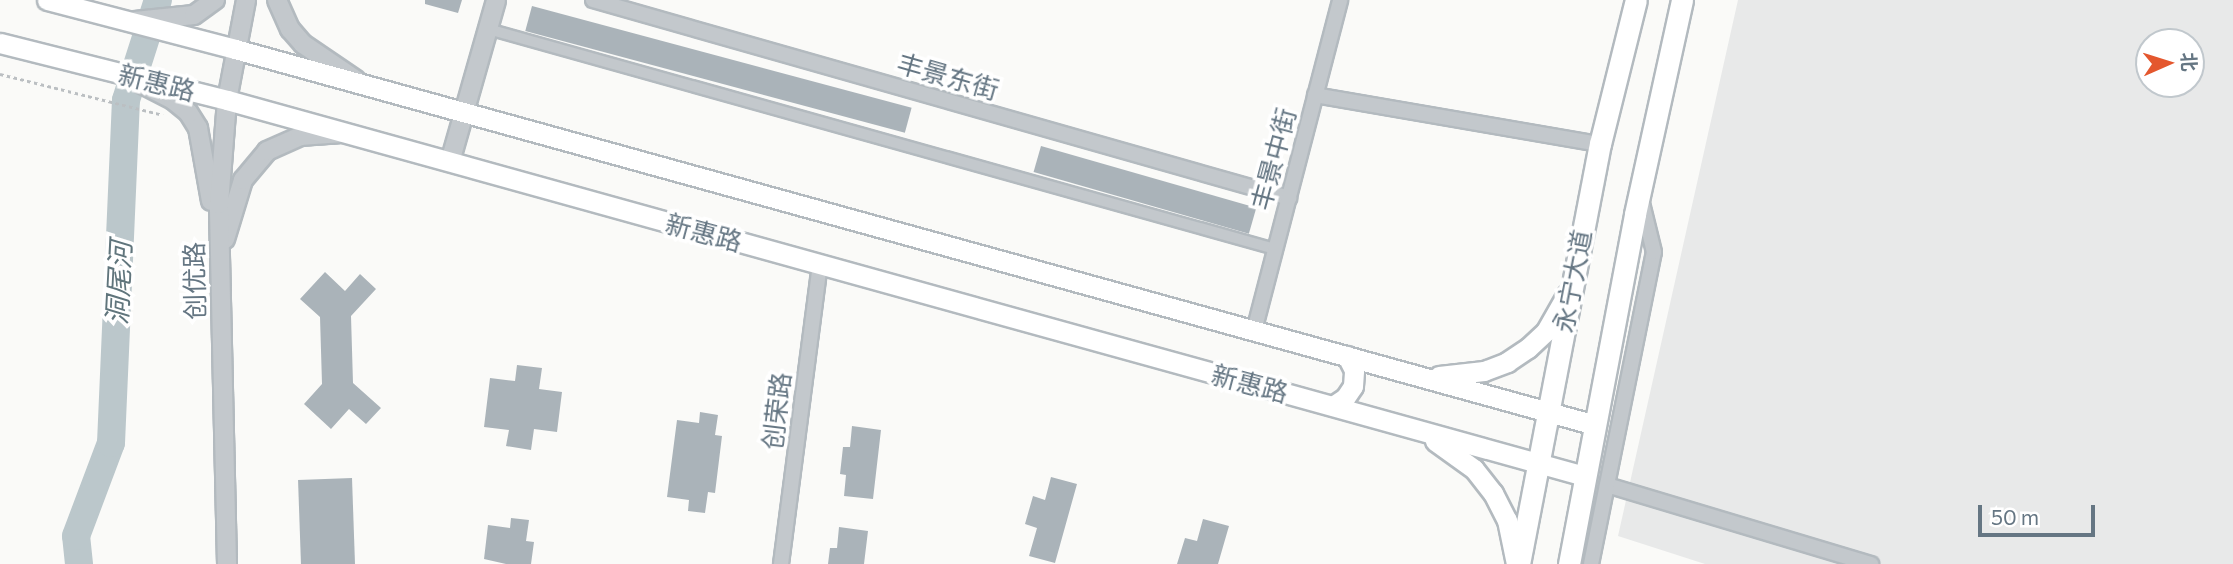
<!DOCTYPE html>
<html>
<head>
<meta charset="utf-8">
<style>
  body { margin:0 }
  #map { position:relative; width:2233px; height:564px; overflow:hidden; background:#fafaf8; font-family:Commissioner,"Noto Sans SC",sans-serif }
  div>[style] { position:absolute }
  .built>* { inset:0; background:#e8e9e9 }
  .river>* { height:28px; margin:-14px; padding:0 14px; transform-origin:14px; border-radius:14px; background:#bbc7cb }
  .building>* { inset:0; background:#aab3b9; transform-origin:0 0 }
  .path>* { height:2.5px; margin-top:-1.25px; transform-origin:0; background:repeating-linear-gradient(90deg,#bbbfc2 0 3.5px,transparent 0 7px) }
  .roads { filter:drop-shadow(2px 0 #b3babf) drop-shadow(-2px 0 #b3babf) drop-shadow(0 2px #b3babf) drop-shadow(0 -2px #b3babf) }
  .pedestrian>* { height:10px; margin:-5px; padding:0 5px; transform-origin:5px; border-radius:5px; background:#c3c8cc }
  .minor>* { height:14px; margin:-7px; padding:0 7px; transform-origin:7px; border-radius:7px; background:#c3c8cc }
  .tertiary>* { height:18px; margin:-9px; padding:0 9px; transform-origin:9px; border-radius:9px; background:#c3c8cc }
  .secondary>* { height:19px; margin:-9.5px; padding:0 9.5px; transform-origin:9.5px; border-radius:9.5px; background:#fff }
  .primary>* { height:21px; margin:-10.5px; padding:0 10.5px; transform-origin:10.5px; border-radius:10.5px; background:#fff }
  span { translate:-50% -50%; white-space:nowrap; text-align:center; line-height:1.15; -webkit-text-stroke:7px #fff; paint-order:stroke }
  .street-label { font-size:26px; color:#657683 }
  .water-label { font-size:28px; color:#60757c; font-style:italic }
  .north { position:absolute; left:2135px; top:28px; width:70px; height:70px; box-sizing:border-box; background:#fff; border:2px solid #c1c8cd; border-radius:50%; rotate:87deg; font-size:19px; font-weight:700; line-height:28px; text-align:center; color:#657683 }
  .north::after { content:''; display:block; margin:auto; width:24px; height:32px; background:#e4572e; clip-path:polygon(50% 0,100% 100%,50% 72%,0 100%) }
  .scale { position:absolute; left:1978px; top:505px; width:117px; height:32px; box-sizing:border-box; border:4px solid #657683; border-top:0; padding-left:9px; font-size:21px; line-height:24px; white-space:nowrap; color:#657683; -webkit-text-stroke:5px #fff; paint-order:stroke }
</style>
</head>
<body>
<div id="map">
  <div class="built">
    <i style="clip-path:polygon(evenodd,1738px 0,2233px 0,2233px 564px,1705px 564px,1618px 536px,1738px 0,2149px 42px,2191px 42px,2191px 84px,2149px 84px,2149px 42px)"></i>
  </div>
  <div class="river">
    <i style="left:79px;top:564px;width:28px;rotate:-96deg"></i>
    <i style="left:76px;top:536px;width:99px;rotate:-69.4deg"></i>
    <i style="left:111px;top:443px;width:343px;rotate:-87.5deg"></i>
    <i style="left:126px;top:100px;width:105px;rotate:-72.3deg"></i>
  </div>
  <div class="building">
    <i style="clip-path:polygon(425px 0,462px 0,458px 13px,425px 4px)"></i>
    <i style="left:532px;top:6px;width:393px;height:26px;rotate:15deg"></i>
    <i style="left:1041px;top:146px;width:224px;height:27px;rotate:16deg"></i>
    <i style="clip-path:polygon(325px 272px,345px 291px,360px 274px,376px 289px,351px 316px,353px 383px,381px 408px,366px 424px,349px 409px,331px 429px,304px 404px,322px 384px,320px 317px,300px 299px)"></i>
    <i style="clip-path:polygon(517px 365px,542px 368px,539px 389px,562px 392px,557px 432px,534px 429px,531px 450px,506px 446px,509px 430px,484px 427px,490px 378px,515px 381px)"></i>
    <i style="clip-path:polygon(700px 412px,718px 415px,715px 435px,722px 436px,715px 493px,708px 492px,705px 513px,688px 511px,689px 500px,667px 497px,677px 420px,699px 423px)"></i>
    <i style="clip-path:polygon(852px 426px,881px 430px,873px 499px,844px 496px,846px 475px,840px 474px,843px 447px,850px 447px)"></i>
    <i style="clip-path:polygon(1051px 477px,1077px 484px,1055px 563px,1029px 556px,1037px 528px,1025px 524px,1033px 496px,1045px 500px)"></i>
    <i style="left:352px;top:478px;width:86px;height:54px;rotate:88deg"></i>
    <i style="clip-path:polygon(511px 518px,529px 520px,526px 541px,534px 542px,531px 564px,506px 564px,484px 559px,488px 525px,510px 528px)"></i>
    <i style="clip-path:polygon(1203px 519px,1229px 526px,1218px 564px,1177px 564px,1185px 538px,1197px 541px)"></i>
    <i style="clip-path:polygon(839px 527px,868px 531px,864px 564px,828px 564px,830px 548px,837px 548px)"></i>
  </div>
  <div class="path">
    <i style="left:0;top:74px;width:168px;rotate:14.1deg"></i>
  </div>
  <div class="roads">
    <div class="pedestrian">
      <i style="left:488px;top:29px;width:817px;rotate:15.62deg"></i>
    </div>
    <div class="minor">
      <i style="left:593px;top:0;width:724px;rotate:15.88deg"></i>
      <i style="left:1315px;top:95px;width:289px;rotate:9.8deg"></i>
      <i style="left:1254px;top:331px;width:342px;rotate:-75.4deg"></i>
      <i style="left:1607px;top:485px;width:276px;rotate:16.7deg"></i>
      <i style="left:781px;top:564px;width:303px;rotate:-82.6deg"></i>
      <i style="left:1591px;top:564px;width:318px;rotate:-78.6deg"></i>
      <i style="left:1654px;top:252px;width:55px;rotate:-103.8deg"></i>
    </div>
    <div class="tertiary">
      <i style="left:277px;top:0;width:32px;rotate:66deg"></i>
      <i style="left:290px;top:29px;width:20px;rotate:49deg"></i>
      <i style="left:303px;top:44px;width:64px;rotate:34.2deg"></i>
      <i style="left:135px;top:21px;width:59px;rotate:-5.8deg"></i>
      <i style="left:194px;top:15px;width:26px;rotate:-36deg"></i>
      <i style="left:142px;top:84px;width:35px;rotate:27deg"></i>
      <i style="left:173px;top:100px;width:19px;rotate:39deg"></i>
      <i style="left:188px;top:112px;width:19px;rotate:58deg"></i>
      <i style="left:198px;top:128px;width:74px;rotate:79.9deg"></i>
      <i style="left:450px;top:162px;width:168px;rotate:-74.1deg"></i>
      <i style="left:225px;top:239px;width:62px;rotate:-73deg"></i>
      <i style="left:243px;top:180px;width:38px;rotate:-50deg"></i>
      <i style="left:267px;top:151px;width:36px;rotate:-24deg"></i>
      <i style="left:300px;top:136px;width:39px;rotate:-4deg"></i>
      <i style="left:227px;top:564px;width:360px;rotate:-91.3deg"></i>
      <i style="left:219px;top:204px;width:104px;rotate:-85.6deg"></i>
      <i style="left:227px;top:100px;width:102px;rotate:-79.2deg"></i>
    </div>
    <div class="secondary">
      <i style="left:47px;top:0;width:194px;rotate:14.6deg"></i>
      <i style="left:235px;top:49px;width:1411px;rotate:15.45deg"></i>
      <i style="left:0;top:43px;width:234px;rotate:14.1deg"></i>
      <i style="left:227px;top:100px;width:1409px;rotate:15.48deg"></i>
      <i style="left:1439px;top:376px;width:45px;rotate:-6.3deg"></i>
      <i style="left:1484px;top:371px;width:25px;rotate:-21deg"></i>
      <i style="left:1507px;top:362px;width:25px;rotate:-34deg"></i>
      <i style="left:1528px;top:348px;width:25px;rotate:-43deg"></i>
      <i style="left:1546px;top:331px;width:43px;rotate:-60.4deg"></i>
      <i style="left:1333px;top:406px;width:14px;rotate:-34deg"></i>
      <i style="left:1345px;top:398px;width:14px;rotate:-56deg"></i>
      <i style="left:1353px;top:386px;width:16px;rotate:-86deg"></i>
      <i style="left:1354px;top:370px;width:16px;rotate:-117deg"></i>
      <i style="left:1435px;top:441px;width:48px;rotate:35.7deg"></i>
      <i style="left:1474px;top:469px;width:31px;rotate:52deg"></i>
      <i style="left:1493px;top:493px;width:30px;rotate:63deg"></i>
      <i style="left:1507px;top:520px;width:45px;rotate:78.4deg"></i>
    </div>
    <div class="primary">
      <i style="left:1519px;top:564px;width:428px;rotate:-79.1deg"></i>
      <i style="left:1600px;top:144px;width:148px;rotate:-76deg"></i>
      <i style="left:1569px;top:564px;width:356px;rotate:-79.3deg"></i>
      <i style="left:1635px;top:214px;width:219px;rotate:-77.6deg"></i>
    </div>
  </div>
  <div class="street-label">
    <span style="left:948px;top:76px;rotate:16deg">丰景东街</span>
    <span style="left:157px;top:82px;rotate:14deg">新惠路</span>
    <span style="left:1273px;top:159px;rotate:-75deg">丰景中街</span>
    <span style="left:704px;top:232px;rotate:15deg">新惠路</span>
    <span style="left:194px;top:281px;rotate:-91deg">创优路</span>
    <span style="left:1572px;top:281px;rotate:-79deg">永宁大道</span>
    <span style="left:1250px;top:383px;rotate:15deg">新惠路</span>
    <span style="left:776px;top:411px;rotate:-83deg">创荣路</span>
  </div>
  <div class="water-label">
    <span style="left:118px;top:283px;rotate:-87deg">洞尾河</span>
  </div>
  <div class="north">北</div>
  <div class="scale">50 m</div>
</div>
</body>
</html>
